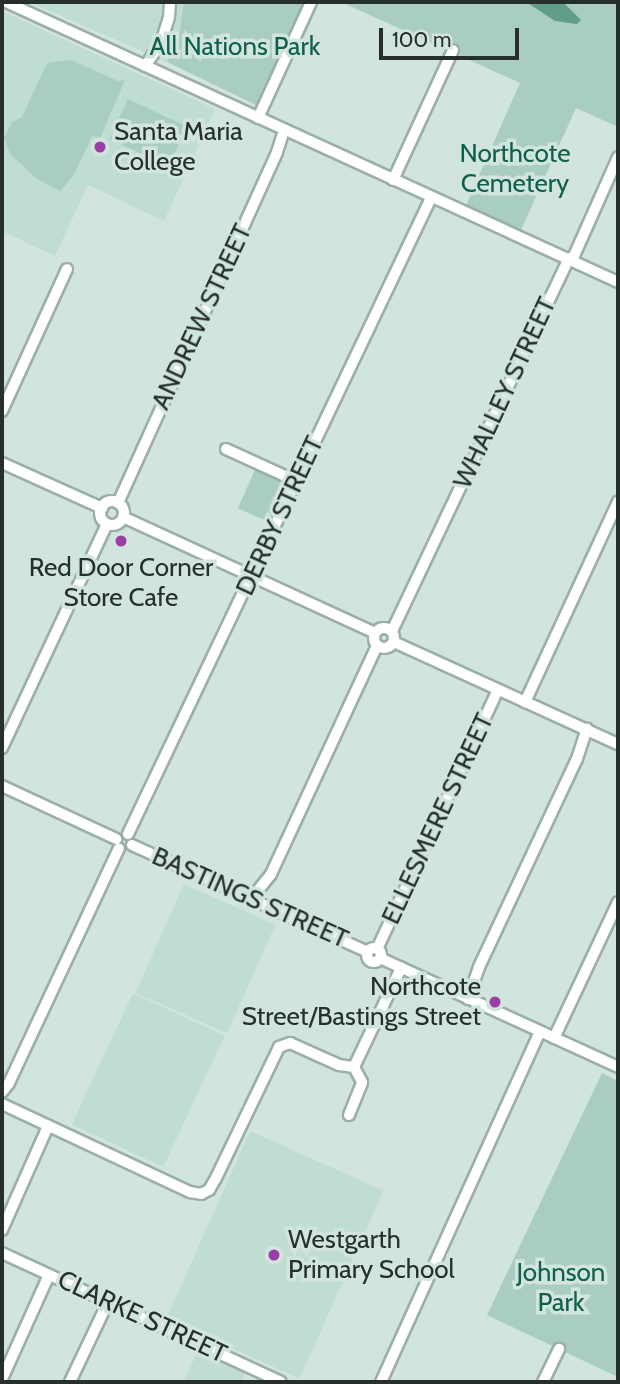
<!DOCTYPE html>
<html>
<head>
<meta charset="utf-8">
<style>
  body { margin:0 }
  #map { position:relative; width:620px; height:1384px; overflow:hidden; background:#d1e5de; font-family:Cabin,sans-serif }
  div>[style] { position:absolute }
  .built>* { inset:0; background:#c0ddd3; transform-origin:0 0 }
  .green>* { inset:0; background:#a9cdc0; transform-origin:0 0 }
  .water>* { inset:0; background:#619d8a }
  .roads { filter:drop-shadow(2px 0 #9bafa8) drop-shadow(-2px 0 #9bafa8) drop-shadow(0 2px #9bafa8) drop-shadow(0 -2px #9bafa8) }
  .minor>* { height:10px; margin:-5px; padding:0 5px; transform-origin:5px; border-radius:5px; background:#fff }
  .minor>.ring { margin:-5px; padding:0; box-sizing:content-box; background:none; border:10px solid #fff; border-radius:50% }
  .dots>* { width:19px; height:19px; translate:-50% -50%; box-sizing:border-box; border:4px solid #d1e5de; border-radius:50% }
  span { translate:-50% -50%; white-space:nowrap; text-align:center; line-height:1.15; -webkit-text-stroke:7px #d1e5de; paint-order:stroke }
  .park-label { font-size:26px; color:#10604d }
  .poi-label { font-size:26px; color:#272f2c }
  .left { translate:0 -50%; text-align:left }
  .right { translate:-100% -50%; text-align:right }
  .street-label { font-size:26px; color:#272f2c }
  .frame { position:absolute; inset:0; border:4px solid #272f2c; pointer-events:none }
  .scale { position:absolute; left:379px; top:28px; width:140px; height:32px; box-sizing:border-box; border:4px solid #272f2c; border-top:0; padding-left:9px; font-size:21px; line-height:24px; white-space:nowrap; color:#272f2c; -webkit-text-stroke:5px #d1e5de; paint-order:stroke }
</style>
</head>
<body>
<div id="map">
  <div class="built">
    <i style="clip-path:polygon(29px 2px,184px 2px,179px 36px,167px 62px)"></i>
    <i style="clip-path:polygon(2px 11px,215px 109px,164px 221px,88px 185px,55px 256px,2px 231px)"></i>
    <i style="left:184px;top:884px;width:100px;height:119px;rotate:24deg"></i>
    <i style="left:133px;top:993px;width:101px;height:145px;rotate:25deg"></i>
    <i style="left:250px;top:1131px;width:146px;height:206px;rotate:24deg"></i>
    <i style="clip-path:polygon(198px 1351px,245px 1373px,241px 1382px,183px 1382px)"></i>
  </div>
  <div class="green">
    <i style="clip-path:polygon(184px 2px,304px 2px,258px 106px,167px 62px,179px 36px)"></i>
    <i style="clip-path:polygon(341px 2px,618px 2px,618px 127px,576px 108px,521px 230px,466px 205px,520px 83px)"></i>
    <i style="clip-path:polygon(71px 60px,118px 81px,125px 80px,100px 138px,92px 136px,74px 175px,60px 191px,37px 179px,11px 155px,4px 138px,12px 122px,22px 117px,47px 63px)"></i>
    <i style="left:128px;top:99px;width:65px;height:44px;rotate:25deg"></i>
    <i style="left:255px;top:470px;width:35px;height:42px;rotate:24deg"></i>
    <i style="clip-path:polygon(602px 1073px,618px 1081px,618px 1377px,487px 1315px)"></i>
  </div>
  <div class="water">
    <i style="clip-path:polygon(526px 2px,563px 2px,581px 20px,577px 24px,555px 21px)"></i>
  </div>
  <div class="roads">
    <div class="minor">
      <i style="left:6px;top:2px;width:673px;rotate:24.58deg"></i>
      <i style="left:145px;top:66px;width:28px;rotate:-55deg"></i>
      <i style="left:161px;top:43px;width:27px;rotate:-73deg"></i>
      <i style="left:169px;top:17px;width:15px;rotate:-86deg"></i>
      <i style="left:258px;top:118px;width:128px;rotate:-65.4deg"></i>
      <i style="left:393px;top:180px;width:143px;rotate:-65.2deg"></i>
      <i style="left:2px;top:411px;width:156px;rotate:-65.4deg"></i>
      <i style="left:226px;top:449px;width:77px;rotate:24.6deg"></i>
      <i style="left:2px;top:463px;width:110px;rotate:24.2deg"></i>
      <i class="ring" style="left:100px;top:501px;width:14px;height:14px"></i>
      <i style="left:118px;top:503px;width:385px;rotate:-65.6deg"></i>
      <i style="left:277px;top:152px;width:22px;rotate:-72deg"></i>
      <i style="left:123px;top:517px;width:277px;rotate:24.7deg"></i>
      <i class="ring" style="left:374px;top:628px;width:10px;height:10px"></i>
      <i style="left:392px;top:631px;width:411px;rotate:-64.6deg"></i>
      <i style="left:568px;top:260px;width:7px;rotate:-34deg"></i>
      <i style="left:574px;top:256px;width:108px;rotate:-66deg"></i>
      <i style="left:394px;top:642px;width:246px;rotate:24.5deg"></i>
      <i style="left:525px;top:702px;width:221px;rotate:-65.1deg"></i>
      <i style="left:2px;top:748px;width:247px;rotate:-64.9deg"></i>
      <i style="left:2px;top:786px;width:126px;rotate:24.9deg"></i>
      <i style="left:128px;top:834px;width:704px;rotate:-64.53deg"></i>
      <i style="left:132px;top:845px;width:259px;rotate:24.4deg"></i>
      <i style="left:251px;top:899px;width:32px;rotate:-51deg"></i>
      <i style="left:271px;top:874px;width:251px;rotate:-65.1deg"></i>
      <i class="ring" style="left:367px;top:948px;width:4px;height:4px"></i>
      <i style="left:377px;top:949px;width:286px;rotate:-65deg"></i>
      <i style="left:380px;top:958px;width:262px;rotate:24.6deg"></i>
      <i style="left:468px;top:999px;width:34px;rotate:-71deg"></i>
      <i style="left:479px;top:967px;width:230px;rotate:-64.8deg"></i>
      <i style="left:577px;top:759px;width:32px;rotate:-72deg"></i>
      <i style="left:554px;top:1038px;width:150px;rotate:-64.8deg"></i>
      <i style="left:354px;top:1067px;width:110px;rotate:-64.6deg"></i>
      <i style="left:2px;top:1092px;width:11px;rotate:-52deg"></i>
      <i style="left:9px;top:1083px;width:259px;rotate:-64.9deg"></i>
      <i style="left:2px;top:1104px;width:208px;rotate:25.1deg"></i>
      <i style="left:190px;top:1192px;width:11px;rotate:10deg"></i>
      <i style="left:201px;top:1194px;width:9px;rotate:-27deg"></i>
      <i style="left:209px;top:1190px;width:14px;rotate:-60deg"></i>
      <i style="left:216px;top:1178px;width:145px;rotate:-64.3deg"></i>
      <i style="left:279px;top:1047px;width:12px;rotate:-20deg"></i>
      <i style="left:290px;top:1043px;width:54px;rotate:24.2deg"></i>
      <i style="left:339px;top:1065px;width:15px;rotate:8deg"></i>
      <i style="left:349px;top:1115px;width:35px;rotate:-68deg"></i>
      <i style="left:362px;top:1082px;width:17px;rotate:-118deg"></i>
      <i style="left:2px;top:1230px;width:114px;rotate:-66.1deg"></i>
      <i style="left:2px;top:1253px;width:307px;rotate:24.8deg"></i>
      <i style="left:2px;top:1379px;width:114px;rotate:-65.7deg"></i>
      <i style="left:70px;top:1382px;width:89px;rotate:-64.6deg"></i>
      <i style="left:381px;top:1382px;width:384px;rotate:-65.6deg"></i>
      <i style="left:543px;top:1382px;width:37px;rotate:-64deg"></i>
    </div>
  </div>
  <div class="dots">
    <i style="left:100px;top:147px;background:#9a3ea8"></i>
    <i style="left:121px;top:541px;background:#9a3ea8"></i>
    <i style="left:495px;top:1002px;background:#9a3ea8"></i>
    <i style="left:274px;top:1255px;background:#9a3ea8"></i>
  </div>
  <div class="park-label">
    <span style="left:235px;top:47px">All Nations Park</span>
    <span style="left:515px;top:169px">Northcote<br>Cemetery</span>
    <span style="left:561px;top:1288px">Johnson<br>Park</span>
  </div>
  <div class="poi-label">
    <span class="left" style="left:114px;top:147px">Santa Maria<br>College</span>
    <span style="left:121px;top:583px">Red Door Corner<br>Store Cafe</span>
    <span class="right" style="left:481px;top:1002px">Northcote<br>Street/Bastings Street</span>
    <span class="left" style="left:288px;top:1255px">Westgarth<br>Primary School</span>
  </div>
  <div class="street-label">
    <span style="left:202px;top:317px;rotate:-65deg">ANDREW STREET</span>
    <span style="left:505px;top:393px;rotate:-65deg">WHALLEY STREET</span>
    <span style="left:280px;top:516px;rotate:-65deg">DERBY STREET</span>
    <span style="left:438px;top:819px;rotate:-65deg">ELLESMERE STREET</span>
    <span style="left:250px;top:898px;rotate:24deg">BASTINGS STREET</span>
    <span style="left:142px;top:1317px;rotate:25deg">CLARKE STREET</span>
  </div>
  <div class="frame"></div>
  <div class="scale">100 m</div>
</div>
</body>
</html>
